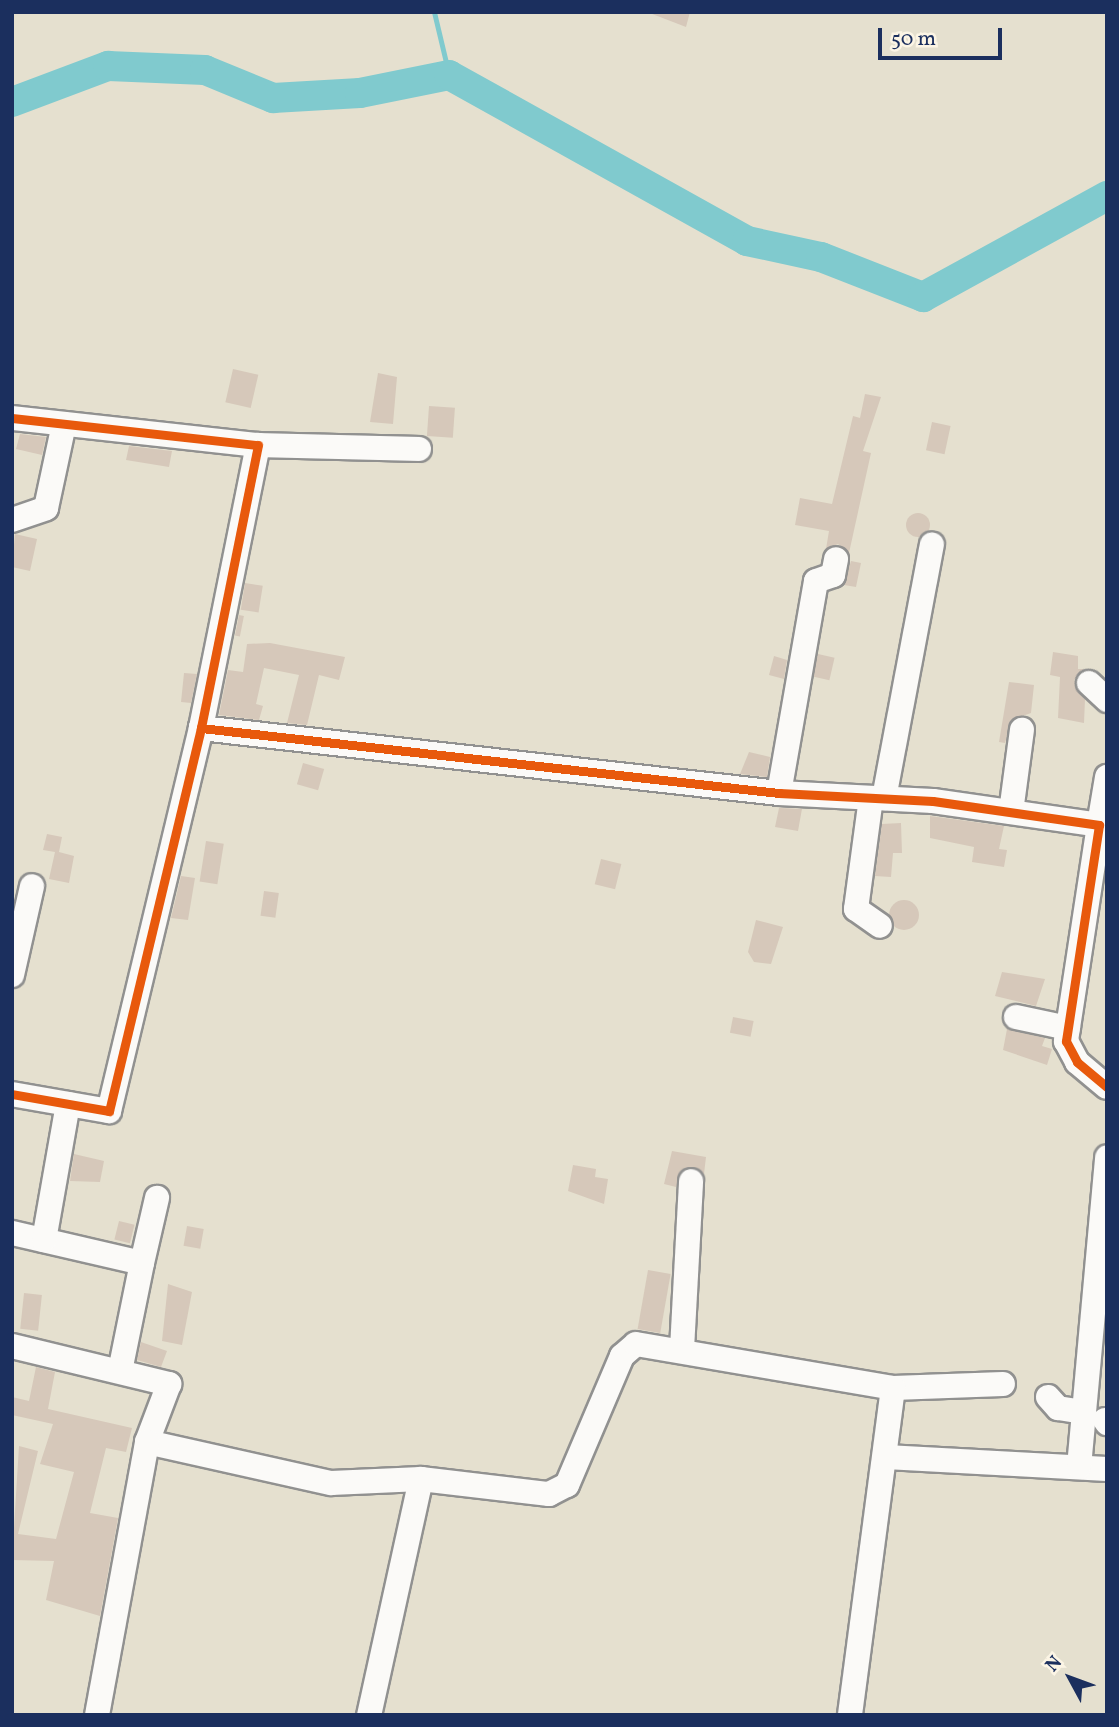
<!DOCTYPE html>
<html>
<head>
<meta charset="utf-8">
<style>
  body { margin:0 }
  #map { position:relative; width:1119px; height:1727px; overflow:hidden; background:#e5e0cf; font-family:Vollkorn,serif }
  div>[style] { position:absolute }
  .stream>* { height:5px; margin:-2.5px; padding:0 2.5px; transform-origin:2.5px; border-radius:2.5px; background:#80cace }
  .river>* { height:30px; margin:-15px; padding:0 15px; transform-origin:15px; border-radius:15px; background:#80cace }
  .building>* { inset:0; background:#d6c8ba; transform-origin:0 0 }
  .round { border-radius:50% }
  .roads { filter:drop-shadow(2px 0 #919190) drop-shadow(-2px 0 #919190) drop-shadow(0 2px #919190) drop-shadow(0 -2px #919190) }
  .minor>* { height:24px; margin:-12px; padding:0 12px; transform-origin:12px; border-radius:12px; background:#fbfaf8 }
  .cycleway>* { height:9px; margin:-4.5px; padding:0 4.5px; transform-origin:4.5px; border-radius:4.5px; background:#e8590c }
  span { translate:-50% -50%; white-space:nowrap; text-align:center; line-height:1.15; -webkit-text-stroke:5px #fcf5e5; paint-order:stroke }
  .frame { position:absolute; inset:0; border:14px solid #1b2f5e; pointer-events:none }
  .north { position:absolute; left:1035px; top:1643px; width:70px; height:70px; -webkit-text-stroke:5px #fcf5e5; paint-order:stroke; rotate:311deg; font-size:19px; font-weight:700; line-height:28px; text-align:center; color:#1b2f5e }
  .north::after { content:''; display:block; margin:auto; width:24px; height:32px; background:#1b2f5e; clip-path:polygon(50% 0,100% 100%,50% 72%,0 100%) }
  .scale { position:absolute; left:878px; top:28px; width:124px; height:32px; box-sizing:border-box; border:4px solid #1b2f5e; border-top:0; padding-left:9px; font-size:21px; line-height:24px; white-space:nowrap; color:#1b2f5e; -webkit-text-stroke:5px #fcf5e5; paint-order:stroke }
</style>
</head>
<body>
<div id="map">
  <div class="stream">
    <i style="left:434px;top:12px;width:65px;rotate:76.6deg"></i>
  </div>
  <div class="river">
    <i style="left:12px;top:102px;width:103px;rotate:-20.6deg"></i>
    <i style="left:108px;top:66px;width:97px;rotate:2.4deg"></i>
    <i style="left:205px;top:70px;width:74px;rotate:22.4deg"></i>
    <i style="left:273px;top:98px;width:87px;rotate:-3.3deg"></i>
    <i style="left:360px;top:93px;width:91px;rotate:-11.4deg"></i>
    <i style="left:449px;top:75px;width:341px;rotate:29.1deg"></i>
    <i style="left:747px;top:241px;width:76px;rotate:12.2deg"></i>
    <i style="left:821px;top:257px;width:110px;rotate:21.4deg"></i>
    <i style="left:923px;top:297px;width:210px;rotate:-28.8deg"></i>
  </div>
  <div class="building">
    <i style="clip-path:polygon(647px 12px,690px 12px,686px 27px)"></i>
    <i style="left:233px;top:369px;width:26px;height:34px;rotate:13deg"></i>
    <i style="clip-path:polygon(378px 373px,397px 377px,393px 424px,370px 422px)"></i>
    <i style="clip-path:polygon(865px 394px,881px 397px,863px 451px,871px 453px,849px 553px,838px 544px,826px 549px,829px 531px,795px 525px,800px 498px,832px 504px,853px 416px,860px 418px)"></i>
    <i style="left:429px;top:406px;width:26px;height:30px;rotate:4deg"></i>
    <i style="left:932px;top:422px;width:19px;height:29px;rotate:12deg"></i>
    <i style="clip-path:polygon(20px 434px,46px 437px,42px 455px,16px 449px)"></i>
    <i style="clip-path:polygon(129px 446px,172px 451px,169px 467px,126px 460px)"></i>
    <i class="round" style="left:906px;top:513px;width:24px;height:24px"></i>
    <i style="clip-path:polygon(15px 534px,37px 539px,30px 571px,12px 567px)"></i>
    <i style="clip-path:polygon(851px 561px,861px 563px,856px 587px,844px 585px)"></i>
    <i style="left:245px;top:583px;width:18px;height:27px;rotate:9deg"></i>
    <i style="left:239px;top:615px;width:5px;height:21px;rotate:11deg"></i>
    <i style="clip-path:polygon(270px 643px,345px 657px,339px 680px,319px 675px,307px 725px,287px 723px,299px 675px,264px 668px,256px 704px,263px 706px,259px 720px,219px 715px,228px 670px,243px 672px,247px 644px)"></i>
    <i style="clip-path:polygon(1053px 652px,1078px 656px,1078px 669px,1085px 669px,1074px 680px,1085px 699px,1084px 723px,1058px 718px,1060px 677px,1050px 675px)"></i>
    <i style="left:818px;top:654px;width:17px;height:23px;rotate:13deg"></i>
    <i style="clip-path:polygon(774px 656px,787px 660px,784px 679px,769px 675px)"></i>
    <i style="clip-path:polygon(184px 673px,197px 674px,191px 703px,181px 702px)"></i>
    <i style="clip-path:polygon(1009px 682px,1034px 685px,1031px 713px,1011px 720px,1005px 743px,999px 742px)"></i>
    <i style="clip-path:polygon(749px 752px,770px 757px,767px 777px,740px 774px)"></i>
    <i style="left:303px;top:763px;width:22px;height:22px;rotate:16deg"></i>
    <i style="clip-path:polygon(779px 808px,802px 809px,798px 831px,775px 827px)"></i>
    <i style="clip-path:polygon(930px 816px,1004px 826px,999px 849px,1007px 850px,1004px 867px,972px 862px,974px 847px,930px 838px)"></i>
    <i style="clip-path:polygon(901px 823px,902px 853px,893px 853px,891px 877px,875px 876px,882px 824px)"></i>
    <i style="clip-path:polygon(47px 834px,62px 837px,59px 852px,74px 856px,69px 883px,49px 879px,55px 852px,43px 850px)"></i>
    <i style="left:206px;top:841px;width:18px;height:41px;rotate:9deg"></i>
    <i style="left:601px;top:859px;width:21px;height:26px;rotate:14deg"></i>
    <i style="clip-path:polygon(181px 876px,195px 878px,188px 920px,171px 918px)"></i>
    <i style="left:264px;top:891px;width:15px;height:25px;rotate:8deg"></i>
    <i class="round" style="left:889px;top:900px;width:30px;height:30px"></i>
    <i style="clip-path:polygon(756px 920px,783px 927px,771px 964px,754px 962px,748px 952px)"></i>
    <i style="clip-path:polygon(1002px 972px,1045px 979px,1036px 1006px,995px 996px)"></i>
    <i style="left:733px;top:1017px;width:21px;height:16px;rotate:11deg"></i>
    <i style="clip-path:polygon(1007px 1029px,1045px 1038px,1042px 1046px,1052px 1049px,1047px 1065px,1003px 1050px)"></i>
    <i style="clip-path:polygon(672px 1151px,706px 1157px,704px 1174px,685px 1168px,676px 1187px,664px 1184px)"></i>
    <i style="clip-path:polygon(74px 1154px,104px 1161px,100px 1182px,70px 1181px)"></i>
    <i style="clip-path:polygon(573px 1165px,596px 1169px,595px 1177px,608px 1179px,604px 1204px,568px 1191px)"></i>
    <i style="left:119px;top:1221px;width:16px;height:19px;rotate:14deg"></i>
    <i style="left:187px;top:1226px;width:17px;height:20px;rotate:10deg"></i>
    <i style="left:648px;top:1270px;width:23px;height:60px;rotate:10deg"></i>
    <i style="clip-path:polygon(168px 1284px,192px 1292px,182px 1345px,162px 1341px)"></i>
    <i style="left:24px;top:1293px;width:18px;height:36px;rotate:6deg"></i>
    <i style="clip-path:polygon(141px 1342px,167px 1351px,161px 1367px,137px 1360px)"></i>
    <i style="clip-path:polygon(36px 1367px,55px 1372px,48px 1409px,132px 1428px,126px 1452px,106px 1448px,90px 1513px,118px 1518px,100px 1616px,46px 1600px,54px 1561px,12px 1560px,19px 1446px,38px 1451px,18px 1534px,56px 1539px,74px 1472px,40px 1464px,53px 1424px,12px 1415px,12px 1397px,29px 1401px)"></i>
  </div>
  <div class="roads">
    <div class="minor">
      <i style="left:12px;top:418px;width:247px;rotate:6.3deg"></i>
      <i style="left:258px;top:445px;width:289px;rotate:101.4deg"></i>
      <i style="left:201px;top:728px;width:394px;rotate:103.5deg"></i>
      <i style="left:109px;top:1111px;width:98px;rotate:-170.1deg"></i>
      <i style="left:258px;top:445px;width:161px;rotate:1.4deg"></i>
      <i style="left:12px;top:520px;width:36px;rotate:-19deg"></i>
      <i style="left:46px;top:508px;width:86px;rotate:-77.9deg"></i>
      <i style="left:1089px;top:683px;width:25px;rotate:43deg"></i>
      <i style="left:201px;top:728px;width:582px;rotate:6.42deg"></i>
      <i style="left:779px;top:793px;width:154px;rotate:3deg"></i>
      <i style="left:933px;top:801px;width:168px;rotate:8.2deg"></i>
      <i style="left:1099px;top:825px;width:219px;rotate:98.7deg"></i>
      <i style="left:1066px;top:1041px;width:24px;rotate:62deg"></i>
      <i style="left:1077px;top:1062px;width:39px;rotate:40deg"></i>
      <i style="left:779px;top:793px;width:215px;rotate:-80.1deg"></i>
      <i style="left:816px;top:581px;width:18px;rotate:-19deg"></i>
      <i style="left:833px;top:575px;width:16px;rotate:-79deg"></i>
      <i style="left:871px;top:798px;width:112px;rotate:97.7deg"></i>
      <i style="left:856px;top:909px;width:29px;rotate:35deg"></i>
      <i style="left:884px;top:798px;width:258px;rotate:-79.3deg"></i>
      <i style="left:1011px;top:812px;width:83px;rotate:-82.4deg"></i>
      <i style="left:1099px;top:825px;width:49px;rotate:-80.5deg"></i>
      <i style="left:12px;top:975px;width:91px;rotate:-77.3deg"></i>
      <i style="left:1016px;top:1017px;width:53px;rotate:11.9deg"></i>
      <i style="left:12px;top:1233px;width:133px;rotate:13deg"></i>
      <i style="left:142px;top:1263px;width:110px;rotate:101.5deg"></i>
      <i style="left:44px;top:1240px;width:138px;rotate:-80deg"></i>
      <i style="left:142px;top:1263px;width:67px;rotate:-77deg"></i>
      <i style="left:12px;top:1346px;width:162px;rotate:13.6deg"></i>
      <i style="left:169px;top:1384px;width:62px;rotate:110.8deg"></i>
      <i style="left:147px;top:1442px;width:189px;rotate:12.6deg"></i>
      <i style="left:331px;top:1483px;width:90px;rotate:-2.5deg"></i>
      <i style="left:421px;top:1479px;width:242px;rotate:102.4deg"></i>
      <i style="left:682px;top:1349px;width:168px;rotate:-86.9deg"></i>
      <i style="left:893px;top:1388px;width:110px;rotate:-2.1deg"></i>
      <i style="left:1048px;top:1397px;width:15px;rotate:48deg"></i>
      <i style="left:1058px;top:1408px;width:24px;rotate:9deg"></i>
      <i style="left:1105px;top:1420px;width:4px;rotate:56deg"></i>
      <i style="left:886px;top:1457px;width:221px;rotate:3.1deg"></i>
      <i style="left:1079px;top:1467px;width:311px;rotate:-84.8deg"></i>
      <i style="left:421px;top:1479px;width:129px;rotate:6.7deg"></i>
      <i style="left:549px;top:1494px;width:20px;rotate:-27deg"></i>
      <i style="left:567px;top:1485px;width:140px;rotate:-66.9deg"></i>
      <i style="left:622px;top:1356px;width:18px;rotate:-41deg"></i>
      <i style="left:636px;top:1344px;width:261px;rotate:9.7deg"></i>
      <i style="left:893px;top:1388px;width:330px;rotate:97.5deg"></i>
      <i style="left:97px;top:1715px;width:278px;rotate:-79.6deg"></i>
    </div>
  </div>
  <div class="cycleway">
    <i style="left:12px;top:418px;width:247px;rotate:6.3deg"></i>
    <i style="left:258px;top:445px;width:289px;rotate:101.4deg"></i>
    <i style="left:201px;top:728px;width:394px;rotate:103.5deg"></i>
    <i style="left:109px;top:1111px;width:98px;rotate:-170.1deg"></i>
    <i style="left:201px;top:728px;width:582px;rotate:6.42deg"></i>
    <i style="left:779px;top:793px;width:154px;rotate:3deg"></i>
    <i style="left:933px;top:801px;width:168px;rotate:8.2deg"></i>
    <i style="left:1099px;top:825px;width:219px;rotate:98.7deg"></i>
    <i style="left:1066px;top:1041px;width:24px;rotate:62deg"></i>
    <i style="left:1077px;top:1062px;width:39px;rotate:40deg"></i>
  </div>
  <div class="frame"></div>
  <div class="north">N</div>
  <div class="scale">50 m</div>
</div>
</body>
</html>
